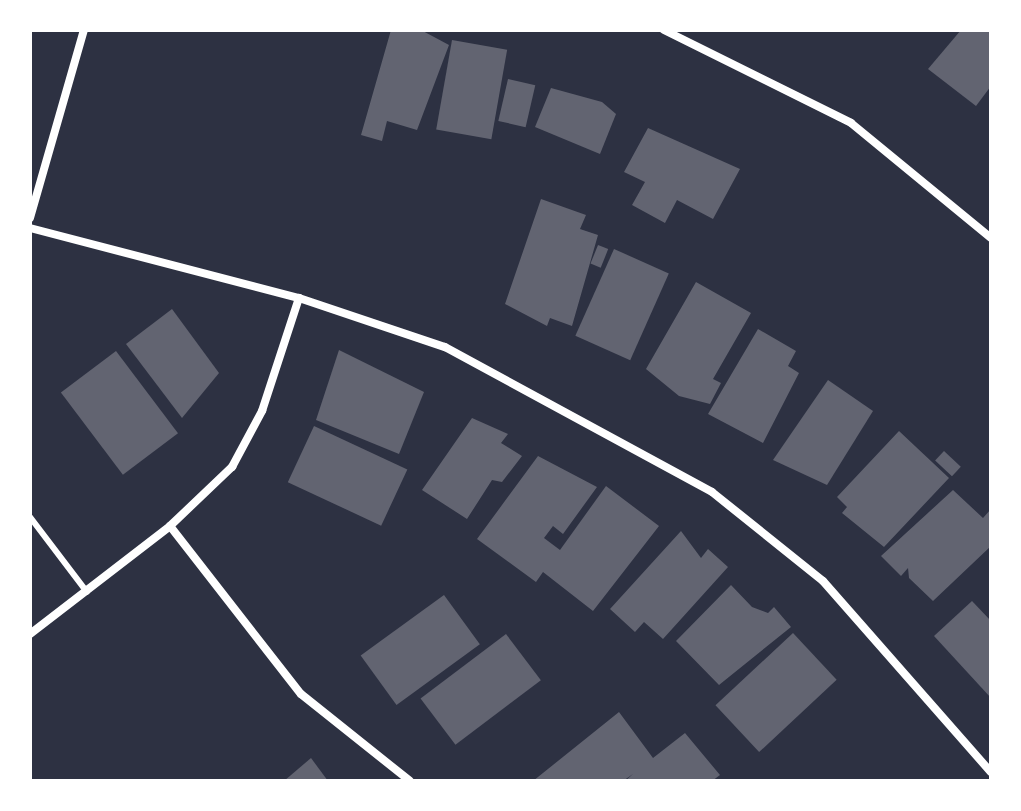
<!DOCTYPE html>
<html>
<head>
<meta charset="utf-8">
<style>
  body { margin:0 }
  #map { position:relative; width:1021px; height:811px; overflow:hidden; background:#2d3142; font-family:"Exo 2",sans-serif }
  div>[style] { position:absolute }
  .building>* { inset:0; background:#626471; transform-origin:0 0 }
  .service>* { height:6px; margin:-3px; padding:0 3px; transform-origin:3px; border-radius:3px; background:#fff }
  .minor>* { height:8px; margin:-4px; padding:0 4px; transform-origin:4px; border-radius:4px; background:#fff }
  span { translate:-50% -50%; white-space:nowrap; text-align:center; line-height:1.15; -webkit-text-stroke:6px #fff; paint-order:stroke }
  .frame { position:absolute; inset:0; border:32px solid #fff; pointer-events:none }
</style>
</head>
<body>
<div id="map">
  <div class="building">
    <i style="clip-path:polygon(391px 30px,421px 30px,449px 45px,417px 130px,387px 121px,382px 141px,361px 135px)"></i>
    <i style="clip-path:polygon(961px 30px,991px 30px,991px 86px,976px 106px,928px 69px)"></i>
    <i style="left:452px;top:40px;width:56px;height:91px;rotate:10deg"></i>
    <i style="left:508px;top:79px;width:28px;height:43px;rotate:13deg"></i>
    <i style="clip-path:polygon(551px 88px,602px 102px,616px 114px,600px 154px,535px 127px)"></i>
    <i style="clip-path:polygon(648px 128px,740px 169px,713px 219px,677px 200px,665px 223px,632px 205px,645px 182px,624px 172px)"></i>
    <i style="clip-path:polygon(541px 199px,586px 215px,580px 229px,598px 235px,572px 326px,550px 318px,547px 326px,505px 304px)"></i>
    <i style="left:598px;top:245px;width:11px;height:20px;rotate:22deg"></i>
    <i style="left:614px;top:249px;width:60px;height:95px;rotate:24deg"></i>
    <i style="clip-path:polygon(696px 282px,751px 313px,713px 379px,721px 383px,710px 404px,679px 396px,646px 369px)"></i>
    <i style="clip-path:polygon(172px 309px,219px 373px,182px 418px,126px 344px)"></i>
    <i style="clip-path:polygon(758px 329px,796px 351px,788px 366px,799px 373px,763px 443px,708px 414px)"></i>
    <i style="clip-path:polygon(339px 350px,424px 392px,399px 454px,316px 420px)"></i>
    <i style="left:116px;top:351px;width:103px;height:69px;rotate:53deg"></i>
    <i style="clip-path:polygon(828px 380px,873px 411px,827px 485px,773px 460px)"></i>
    <i style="clip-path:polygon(472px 418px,508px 434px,501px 443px,522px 456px,502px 482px,492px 480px,467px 519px,422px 490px)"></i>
    <i style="left:314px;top:426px;width:103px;height:62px;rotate:25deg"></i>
    <i style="clip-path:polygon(899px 431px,949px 478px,884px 547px,842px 513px,847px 507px,837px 497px)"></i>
    <i style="left:944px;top:451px;width:23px;height:13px;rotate:43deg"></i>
    <i style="clip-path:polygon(538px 456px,597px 487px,563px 534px,553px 526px,544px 538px,560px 550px,606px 486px,659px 526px,593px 611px,543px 572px,536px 582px,477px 539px)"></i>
    <i style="clip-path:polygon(953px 490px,983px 518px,991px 509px,991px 546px,933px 601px,909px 578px,908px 568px,901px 576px,881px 556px)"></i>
    <i style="clip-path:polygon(681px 531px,701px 558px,708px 549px,728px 567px,663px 639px,644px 622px,635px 632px,610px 609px)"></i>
    <i style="clip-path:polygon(731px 585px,752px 607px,768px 613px,774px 607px,791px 627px,719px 685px,676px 641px)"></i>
    <i style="left:444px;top:595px;width:61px;height:103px;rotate:54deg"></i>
    <i style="clip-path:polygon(972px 601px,991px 621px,991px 698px,934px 636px)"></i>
    <i style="left:793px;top:633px;width:64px;height:106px;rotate:47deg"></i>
    <i style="left:506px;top:634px;width:58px;height:107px;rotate:53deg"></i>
    <i style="clip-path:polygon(619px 712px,653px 758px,685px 733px,720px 775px,712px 781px,625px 781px,633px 774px,623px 781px,533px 781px)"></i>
    <i style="clip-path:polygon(311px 758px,328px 781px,284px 781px)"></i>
  </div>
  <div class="service">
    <i style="left:30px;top:517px;width:94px;rotate:52.8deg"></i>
  </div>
  <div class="minor">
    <i style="left:664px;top:30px;width:209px;rotate:26.4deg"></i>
    <i style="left:851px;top:123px;width:181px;rotate:39.4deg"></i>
    <i style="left:30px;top:218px;width:196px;rotate:-74deg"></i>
    <i style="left:30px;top:228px;width:278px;rotate:14.6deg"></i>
    <i style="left:299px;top:298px;width:154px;rotate:18.6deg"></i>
    <i style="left:445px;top:347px;width:304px;rotate:28.5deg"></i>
    <i style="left:712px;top:492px;width:142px;rotate:38.7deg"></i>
    <i style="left:823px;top:581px;width:254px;rotate:48.7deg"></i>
    <i style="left:170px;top:526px;width:213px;rotate:52.1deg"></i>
    <i style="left:301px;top:694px;width:139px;rotate:38.6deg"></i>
    <i style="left:30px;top:634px;width:177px;rotate:-37.6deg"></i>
    <i style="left:170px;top:526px;width:86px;rotate:-43.6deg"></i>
    <i style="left:232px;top:467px;width:64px;rotate:-61.8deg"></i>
    <i style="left:262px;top:411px;width:119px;rotate:-71.9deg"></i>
  </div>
  <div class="frame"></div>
</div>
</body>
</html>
